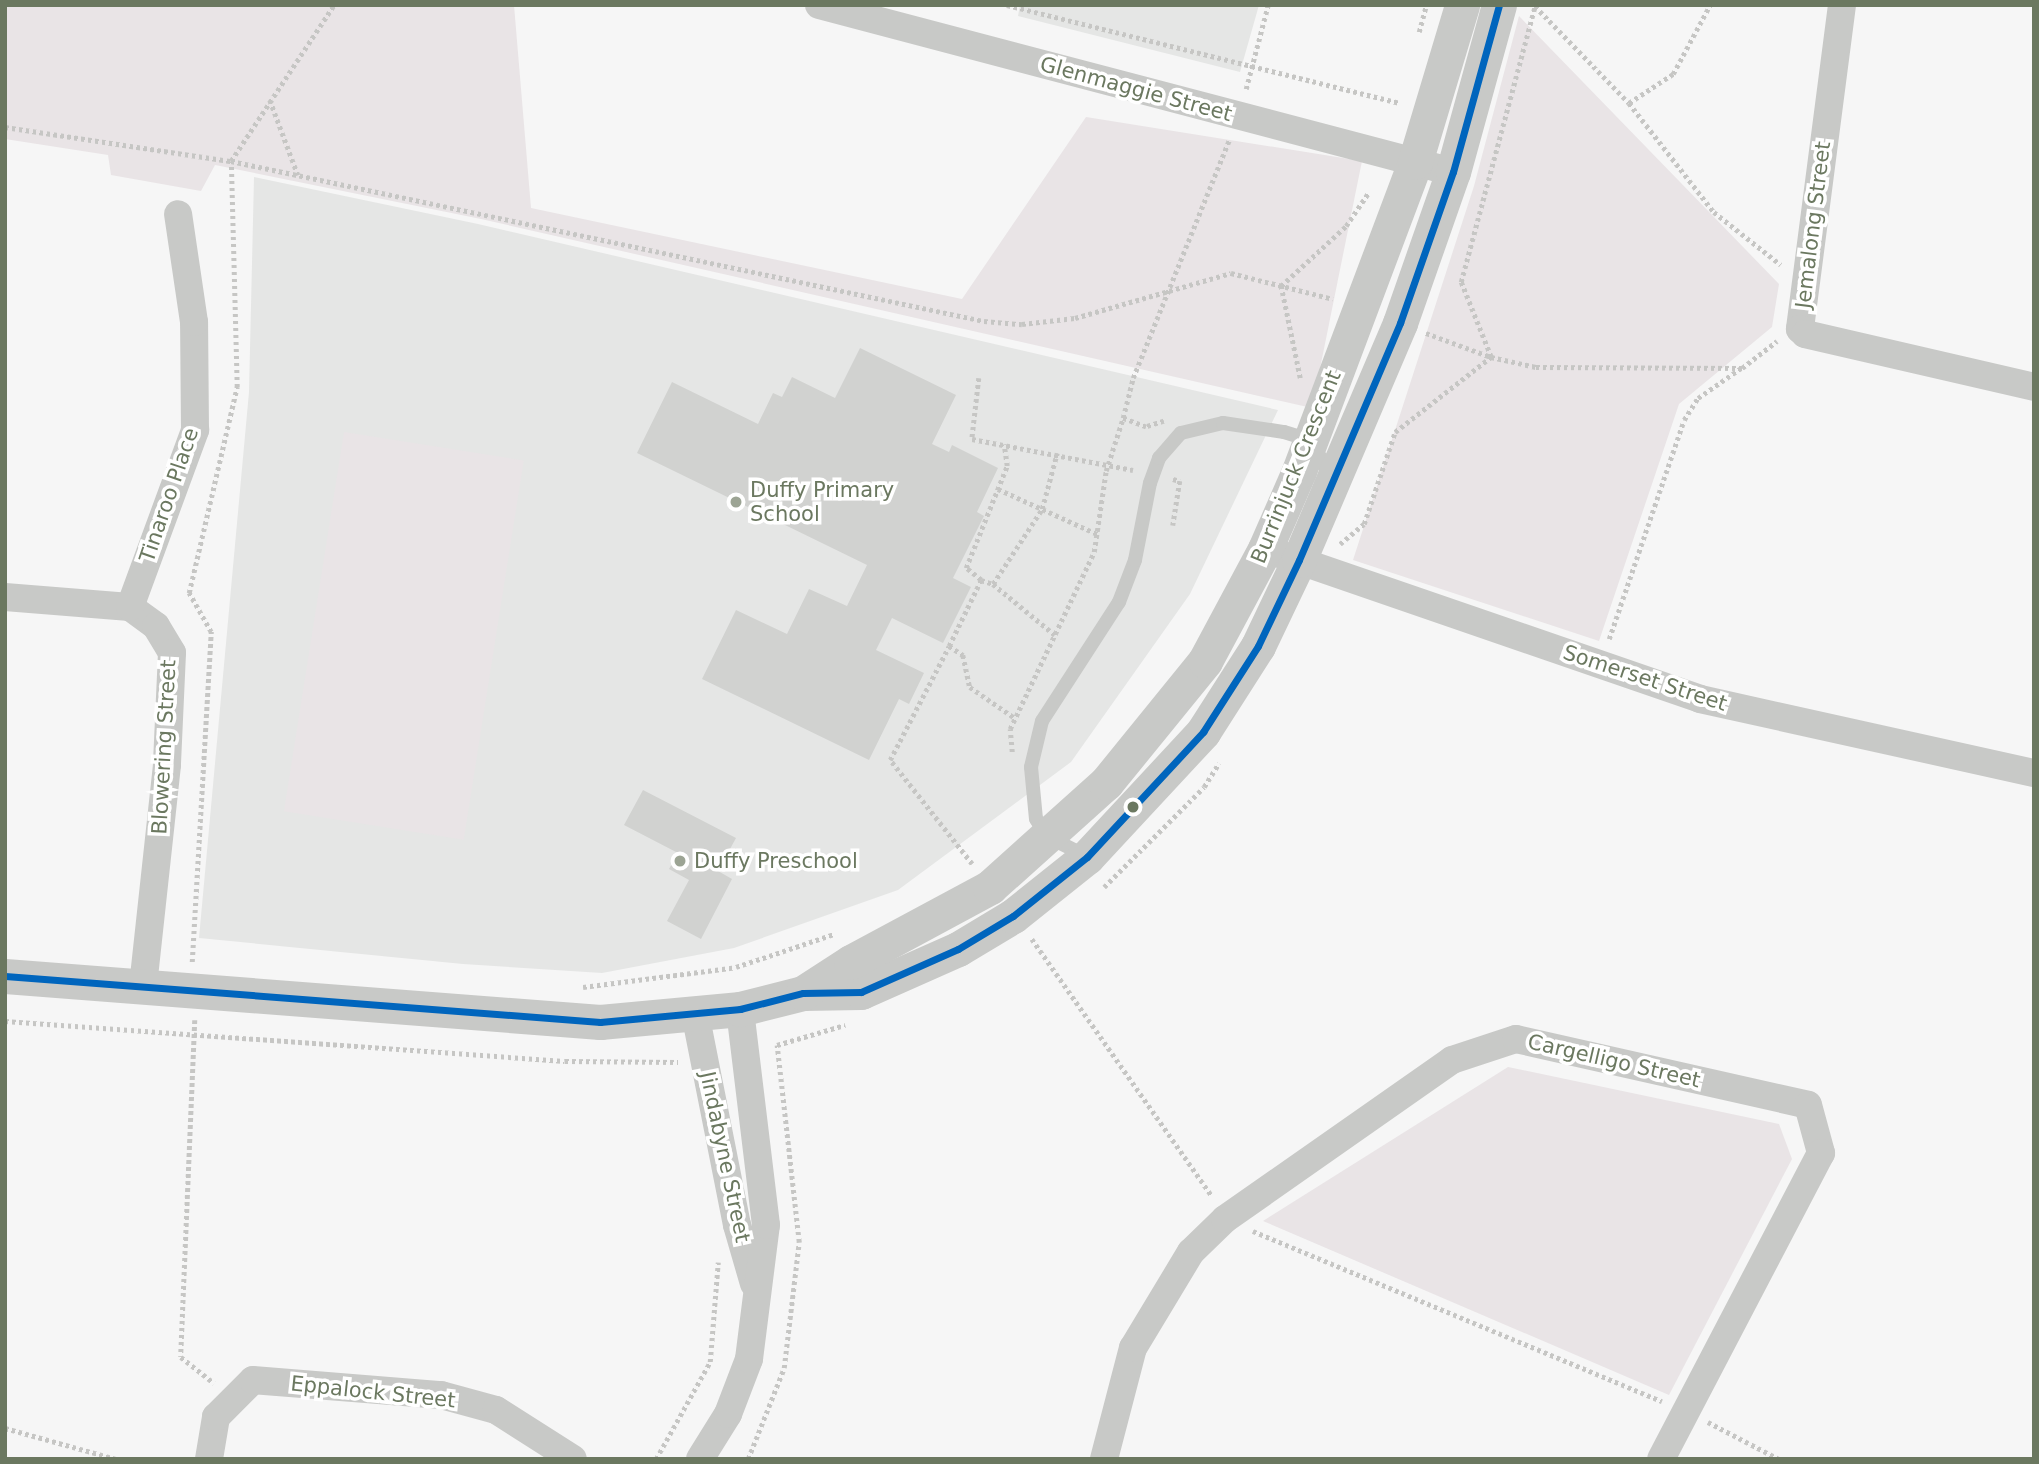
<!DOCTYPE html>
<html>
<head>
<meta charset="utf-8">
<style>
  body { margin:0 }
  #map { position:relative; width:2039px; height:1464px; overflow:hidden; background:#f6f6f6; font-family:"DejaVu Sans",sans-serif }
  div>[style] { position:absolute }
  .built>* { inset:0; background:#e5e6e5 }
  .green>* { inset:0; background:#e9e4e6; transform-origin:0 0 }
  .building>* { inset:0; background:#d1d2d0 }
  .path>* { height:4.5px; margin-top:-2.25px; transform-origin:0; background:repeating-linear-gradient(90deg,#c6c6c4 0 3.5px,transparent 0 7px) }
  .service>* { height:14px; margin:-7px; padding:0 7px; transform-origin:7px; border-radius:7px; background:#c8c9c7 }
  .minor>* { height:28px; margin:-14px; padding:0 14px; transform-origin:14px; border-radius:14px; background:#c8c9c7 }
  .tertiary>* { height:35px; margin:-17.5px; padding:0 17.5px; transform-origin:17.5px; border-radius:17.5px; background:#c8c9c7 }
  .bus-1>* { height:7px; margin:-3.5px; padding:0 3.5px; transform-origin:3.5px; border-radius:3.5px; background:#0065bd }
  .dots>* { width:19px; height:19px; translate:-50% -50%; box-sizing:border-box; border:4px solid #fff; border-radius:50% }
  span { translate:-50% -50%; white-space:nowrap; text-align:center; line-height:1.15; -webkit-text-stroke:7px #fff; paint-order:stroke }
  .street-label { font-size:21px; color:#6b7860 }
  .poi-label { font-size:21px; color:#6b7860 }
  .left { translate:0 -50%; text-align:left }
  .frame { position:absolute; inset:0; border:7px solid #6b7860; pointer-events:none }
</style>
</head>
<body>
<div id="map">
  <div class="built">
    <i style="clip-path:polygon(1020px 5px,1259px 5px,1240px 72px,1018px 16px)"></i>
    <i style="clip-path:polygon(254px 177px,478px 224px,1278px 410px,1190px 594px,1071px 762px,898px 890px,734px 948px,602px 973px,463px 964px,199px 938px,249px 392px)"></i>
  </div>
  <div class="green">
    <i style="clip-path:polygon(5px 5px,514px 5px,531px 208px,962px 299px,1086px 117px,1362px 161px,1312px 408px,481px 219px,215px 165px,201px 191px,111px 175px,108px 155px,5px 139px)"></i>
    <i style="clip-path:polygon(1519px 16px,1779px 284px,1772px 327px,1679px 404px,1599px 641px,1353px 560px,1474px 186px)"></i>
    <i style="left:344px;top:432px;width:182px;height:384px;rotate:9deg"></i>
    <i style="clip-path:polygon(1508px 1067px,1779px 1124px,1792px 1159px,1669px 1395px,1263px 1221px)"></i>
  </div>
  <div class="building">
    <i style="clip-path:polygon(860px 348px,956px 395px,932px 444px,949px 452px,952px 445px,998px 468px,977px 512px,984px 516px,953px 578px,971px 587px,943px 643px,892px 618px,876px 650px,924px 673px,909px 704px,899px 699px,869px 760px,702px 679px,736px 610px,787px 634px,809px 589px,847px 606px,867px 565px,637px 453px,672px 382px,758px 424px,773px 393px,782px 397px,792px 377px,835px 398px)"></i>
    <i style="clip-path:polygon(643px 790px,736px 838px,718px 871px,732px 879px,701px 939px,667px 921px,689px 880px,669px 869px,678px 853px,624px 825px)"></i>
  </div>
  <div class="path">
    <i style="left:1007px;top:5px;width:405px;rotate:14deg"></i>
    <i style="left:1535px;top:6px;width:135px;rotate:45.9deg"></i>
    <i style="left:1629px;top:103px;width:138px;rotate:52.1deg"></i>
    <i style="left:1714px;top:212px;width:85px;rotate:38.3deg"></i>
    <i style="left:1419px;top:32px;width:28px;rotate:-75deg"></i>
    <i style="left:1246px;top:89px;width:87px;rotate:-75.3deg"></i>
    <i style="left:270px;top:100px;width:80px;rotate:69.5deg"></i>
    <i style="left:1629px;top:103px;width:53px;rotate:-33.4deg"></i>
    <i style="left:1673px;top:74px;width:78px;rotate:-61.8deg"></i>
    <i style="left:5px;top:127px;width:229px;rotate:8.6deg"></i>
    <i style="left:231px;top:161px;width:770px;rotate:12deg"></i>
    <i style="left:984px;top:321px;width:38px;rotate:5deg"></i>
    <i style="left:1022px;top:324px;width:53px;rotate:-6.5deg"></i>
    <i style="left:1075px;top:318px;width:162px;rotate:-16.1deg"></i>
    <i style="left:1231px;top:273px;width:105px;rotate:14.3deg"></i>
    <i style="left:1426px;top:333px;width:69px;rotate:20.3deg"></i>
    <i style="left:1491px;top:357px;width:46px;rotate:12.5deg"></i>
    <i style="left:1536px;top:367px;width:206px;rotate:0.3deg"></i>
    <i style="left:1742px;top:368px;width:44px;rotate:-37.6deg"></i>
    <i style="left:979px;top:378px;width:61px;rotate:96.5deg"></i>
    <i style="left:972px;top:439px;width:164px;rotate:10.9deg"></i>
    <i style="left:1300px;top:378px;width:94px;rotate:-101.7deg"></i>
    <i style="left:1281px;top:286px;width:88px;rotate:-42.7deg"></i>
    <i style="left:1346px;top:226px;width:40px;rotate:-56deg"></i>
    <i style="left:1164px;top:421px;width:19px;rotate:162deg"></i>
    <i style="left:1146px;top:427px;width:25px;rotate:-159deg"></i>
    <i style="left:1123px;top:418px;width:41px;rotate:-76deg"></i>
    <i style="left:1133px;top:378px;width:257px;rotate:-68deg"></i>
    <i style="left:1173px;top:479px;width:7px;rotate:16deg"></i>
    <i style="left:1180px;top:481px;width:45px;rotate:99deg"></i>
    <i style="left:998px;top:489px;width:109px;rotate:24.4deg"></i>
    <i style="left:1340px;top:544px;width:31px;rotate:-40deg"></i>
    <i style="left:1364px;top:524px;width:97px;rotate:-71.4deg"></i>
    <i style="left:1395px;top:432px;width:122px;rotate:-38deg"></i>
    <i style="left:1491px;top:357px;width:81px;rotate:-111.8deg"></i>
    <i style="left:1461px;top:282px;width:287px;rotate:-75deg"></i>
    <i style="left:981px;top:580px;width:19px;rotate:-141deg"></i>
    <i style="left:966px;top:568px;width:110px;rotate:-68.1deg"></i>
    <i style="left:1007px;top:466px;width:22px;rotate:-98deg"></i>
    <i style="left:993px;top:584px;width:80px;rotate:39.4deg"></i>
    <i style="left:1609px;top:639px;width:231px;rotate:-71.1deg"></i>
    <i style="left:1684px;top:420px;width:26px;rotate:-58deg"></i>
    <i style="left:1698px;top:398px;width:52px;rotate:-34.9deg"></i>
    <i style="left:949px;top:646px;width:73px;rotate:-64.1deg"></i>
    <i style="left:981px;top:580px;width:13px;rotate:18deg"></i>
    <i style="left:993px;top:584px;width:90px;rotate:-56.8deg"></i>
    <i style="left:1042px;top:509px;width:58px;rotate:-75deg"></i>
    <i style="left:1012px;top:752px;width:23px;rotate:-95deg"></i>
    <i style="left:1010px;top:729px;width:196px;rotate:-64.6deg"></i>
    <i style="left:1094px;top:552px;width:82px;rotate:-81.6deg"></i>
    <i style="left:1106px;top:471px;width:56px;rotate:-72.2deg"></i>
    <i style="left:972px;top:864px;width:132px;rotate:-128.3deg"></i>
    <i style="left:890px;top:760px;width:128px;rotate:-62.6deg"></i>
    <i style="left:949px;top:646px;width:17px;rotate:33deg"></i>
    <i style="left:963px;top:655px;width:33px;rotate:78deg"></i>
    <i style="left:970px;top:687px;width:55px;rotate:34.6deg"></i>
    <i style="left:1104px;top:887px;width:141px;rotate:-45deg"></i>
    <i style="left:1204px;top:787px;width:28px;rotate:-58deg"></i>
    <i style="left:1032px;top:939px;width:314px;rotate:55deg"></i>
    <i style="left:192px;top:962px;width:331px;rotate:-86.7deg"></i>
    <i style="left:211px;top:632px;width:45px;rotate:-119.4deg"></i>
    <i style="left:189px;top:593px;width:212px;rotate:-76.9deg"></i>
    <i style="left:237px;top:387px;width:226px;rotate:-91.5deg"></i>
    <i style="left:231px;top:161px;width:187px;rotate:-56.6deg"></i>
    <i style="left:583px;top:987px;width:154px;rotate:-7.4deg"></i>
    <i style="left:736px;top:967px;width:103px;rotate:-18.6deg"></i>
    <i style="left:195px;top:1020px;width:337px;rotate:92.4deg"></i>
    <i style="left:181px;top:1357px;width:42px;rotate:38.2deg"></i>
    <i style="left:5px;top:1021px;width:561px;rotate:4.09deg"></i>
    <i style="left:565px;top:1061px;width:113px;rotate:0.5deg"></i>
    <i style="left:1253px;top:1231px;width:443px;rotate:22.6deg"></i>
    <i style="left:1708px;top:1422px;width:80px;rotate:27.5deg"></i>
    <i style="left:5px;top:1428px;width:115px;rotate:15.6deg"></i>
    <i style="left:656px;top:1459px;width:111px;rotate:-60.9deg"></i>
    <i style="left:710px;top:1362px;width:100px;rotate:-85.4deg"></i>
    <i style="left:748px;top:1459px;width:98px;rotate:-68.4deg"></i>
    <i style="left:784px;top:1368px;width:127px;rotate:-83.2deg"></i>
    <i style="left:799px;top:1242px;width:198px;rotate:-96.4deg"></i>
    <i style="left:777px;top:1045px;width:71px;rotate:-16.4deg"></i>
  </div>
  <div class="service">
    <i style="left:1086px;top:856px;width:45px;rotate:-153.4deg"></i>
    <i style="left:1046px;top:836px;width:20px;rotate:-120deg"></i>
    <i style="left:1036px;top:819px;width:52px;rotate:-95.5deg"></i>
    <i style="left:1031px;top:767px;width:47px;rotate:-76.6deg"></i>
    <i style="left:1042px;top:721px;width:142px;rotate:-57.1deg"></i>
    <i style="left:1119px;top:602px;width:45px;rotate:-69.1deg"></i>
    <i style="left:1135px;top:560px;width:78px;rotate:-79deg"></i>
    <i style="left:1150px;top:483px;width:27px;rotate:-70deg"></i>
    <i style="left:1159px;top:458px;width:33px;rotate:-49deg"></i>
    <i style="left:1181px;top:433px;width:43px;rotate:-13.4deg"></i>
    <i style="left:1223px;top:423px;width:62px;rotate:8.4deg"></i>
    <i style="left:1284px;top:432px;width:28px;rotate:17deg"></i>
    <i style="left:1311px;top:440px;width:43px;rotate:62.2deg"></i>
  </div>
  <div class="minor">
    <i style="left:819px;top:5px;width:656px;rotate:14.76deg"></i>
    <i style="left:1842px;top:5px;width:327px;rotate:97.4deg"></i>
    <i style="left:1800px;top:329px;width:7px;rotate:45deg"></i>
    <i style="left:1805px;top:334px;width:235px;rotate:13deg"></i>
    <i style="left:1265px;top:549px;width:460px;rotate:19deg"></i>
    <i style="left:1700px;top:699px;width:342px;rotate:12.5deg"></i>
    <i style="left:5px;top:597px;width:125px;rotate:4.6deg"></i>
    <i style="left:130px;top:607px;width:32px;rotate:36deg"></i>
    <i style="left:156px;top:626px;width:31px;rotate:59deg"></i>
    <i style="left:172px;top:653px;width:112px;rotate:92.6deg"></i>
    <i style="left:167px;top:765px;width:223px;rotate:96.2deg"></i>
    <i style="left:130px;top:607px;width:189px;rotate:-69.8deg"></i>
    <i style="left:195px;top:430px;width:108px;rotate:-90.5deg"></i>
    <i style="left:194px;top:322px;width:109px;rotate:-98.4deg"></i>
    <i style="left:695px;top:1013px;width:216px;rotate:78.8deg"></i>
    <i style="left:737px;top:1225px;width:61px;rotate:73.9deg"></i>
    <i style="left:209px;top:1459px;width:43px;rotate:-80.5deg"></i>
    <i style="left:216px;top:1417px;width:52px;rotate:-45deg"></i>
    <i style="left:253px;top:1380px;width:189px;rotate:4.6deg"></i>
    <i style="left:441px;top:1395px;width:57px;rotate:15.3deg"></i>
    <i style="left:496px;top:1410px;width:91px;rotate:32.5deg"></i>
    <i style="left:700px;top:1459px;width:53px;rotate:-58.1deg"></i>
    <i style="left:728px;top:1414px;width:59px;rotate:-69.1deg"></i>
    <i style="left:749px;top:1359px;width:135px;rotate:-82.8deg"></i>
    <i style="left:766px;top:1225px;width:218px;rotate:-96.9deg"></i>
    <i style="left:1104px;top:1459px;width:115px;rotate:-75.4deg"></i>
    <i style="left:1133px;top:1348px;width:112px;rotate:-58.9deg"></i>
    <i style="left:1191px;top:1252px;width:47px;rotate:-44.1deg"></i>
    <i style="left:1225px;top:1219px;width:277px;rotate:-35deg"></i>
    <i style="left:1452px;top:1060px;width:67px;rotate:-18.2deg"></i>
    <i style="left:1516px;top:1039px;width:299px;rotate:12.7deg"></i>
    <i style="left:1808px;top:1105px;width:50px;rotate:74.8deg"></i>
    <i style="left:1821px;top:1153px;width:345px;rotate:117.6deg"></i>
  </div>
  <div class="tertiary">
    <i style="left:5px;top:976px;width:597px;rotate:4.42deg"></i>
    <i style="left:600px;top:1022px;width:141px;rotate:-5.3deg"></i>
    <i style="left:740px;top:1009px;width:65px;rotate:-14.3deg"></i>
    <i style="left:803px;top:993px;width:58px;rotate:-1deg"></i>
    <i style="left:861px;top:992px;width:106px;rotate:-23.9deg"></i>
    <i style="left:958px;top:949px;width:64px;rotate:-31deg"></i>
    <i style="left:1013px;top:916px;width:95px;rotate:-38.6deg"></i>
    <i style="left:1087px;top:857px;width:171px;rotate:-47.1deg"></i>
    <i style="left:1203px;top:732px;width:102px;rotate:-57.4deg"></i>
    <i style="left:1258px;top:646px;width:95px;rotate:-64.5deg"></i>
    <i style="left:1299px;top:560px;width:258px;rotate:-66.9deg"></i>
    <i style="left:1400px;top:323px;width:160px;rotate:-70.7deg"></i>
    <i style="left:1453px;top:172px;width:173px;rotate:-74.6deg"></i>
    <i style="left:803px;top:993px;width:57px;rotate:-32.9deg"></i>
    <i style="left:851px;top:962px;width:158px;rotate:-28.3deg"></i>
    <i style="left:990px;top:887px;width:156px;rotate:-41.9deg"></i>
    <i style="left:1106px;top:783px;width:157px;rotate:-50.9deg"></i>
    <i style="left:1205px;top:661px;width:127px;rotate:-61.8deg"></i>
    <i style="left:1265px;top:549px;width:85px;rotate:-66.4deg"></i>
    <i style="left:1299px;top:471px;width:330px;rotate:-69.4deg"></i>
    <i style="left:1415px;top:162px;width:164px;rotate:-73.3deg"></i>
  </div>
  <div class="bus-1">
    <i style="left:5px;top:976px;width:597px;rotate:4.42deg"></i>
    <i style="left:600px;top:1022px;width:141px;rotate:-5.3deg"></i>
    <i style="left:740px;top:1009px;width:65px;rotate:-14.3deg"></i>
    <i style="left:803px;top:993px;width:58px;rotate:-1deg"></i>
    <i style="left:861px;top:992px;width:106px;rotate:-23.9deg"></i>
    <i style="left:958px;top:949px;width:64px;rotate:-31deg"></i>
    <i style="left:1013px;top:916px;width:95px;rotate:-38.6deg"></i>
    <i style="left:1087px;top:857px;width:171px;rotate:-47.1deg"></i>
    <i style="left:1203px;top:732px;width:102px;rotate:-57.4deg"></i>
    <i style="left:1258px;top:646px;width:95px;rotate:-64.5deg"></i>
    <i style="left:1299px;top:560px;width:258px;rotate:-66.9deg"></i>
    <i style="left:1400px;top:323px;width:160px;rotate:-70.7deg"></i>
    <i style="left:1453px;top:172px;width:173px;rotate:-74.6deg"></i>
  </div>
  <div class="dots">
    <i style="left:736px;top:502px;background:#9ca494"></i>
    <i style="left:1133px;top:807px;background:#6b7860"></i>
    <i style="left:680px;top:861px;background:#9ca494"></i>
  </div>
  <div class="street-label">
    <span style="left:1136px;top:89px;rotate:15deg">Glenmaggie Street</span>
    <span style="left:1813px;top:225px;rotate:-83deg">Jemalong Street</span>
    <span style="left:1296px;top:467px;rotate:-68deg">Burrinjuck Crescent</span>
    <span style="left:169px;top:495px;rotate:-71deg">Tinaroo Place</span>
    <span style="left:1645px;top:678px;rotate:18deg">Somerset Street</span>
    <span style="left:164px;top:747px;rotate:-87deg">Blowering Street</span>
    <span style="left:1614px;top:1061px;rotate:13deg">Cargelligo Street</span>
    <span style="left:725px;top:1157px;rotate:78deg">Jindabyne Street</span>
    <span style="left:373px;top:1392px;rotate:6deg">Eppalock Street</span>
  </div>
  <div class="poi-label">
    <span class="left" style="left:750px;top:502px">Duffy Primary<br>School</span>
    <span class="left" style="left:694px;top:861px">Duffy Preschool</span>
  </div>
  <div class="frame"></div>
</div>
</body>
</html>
